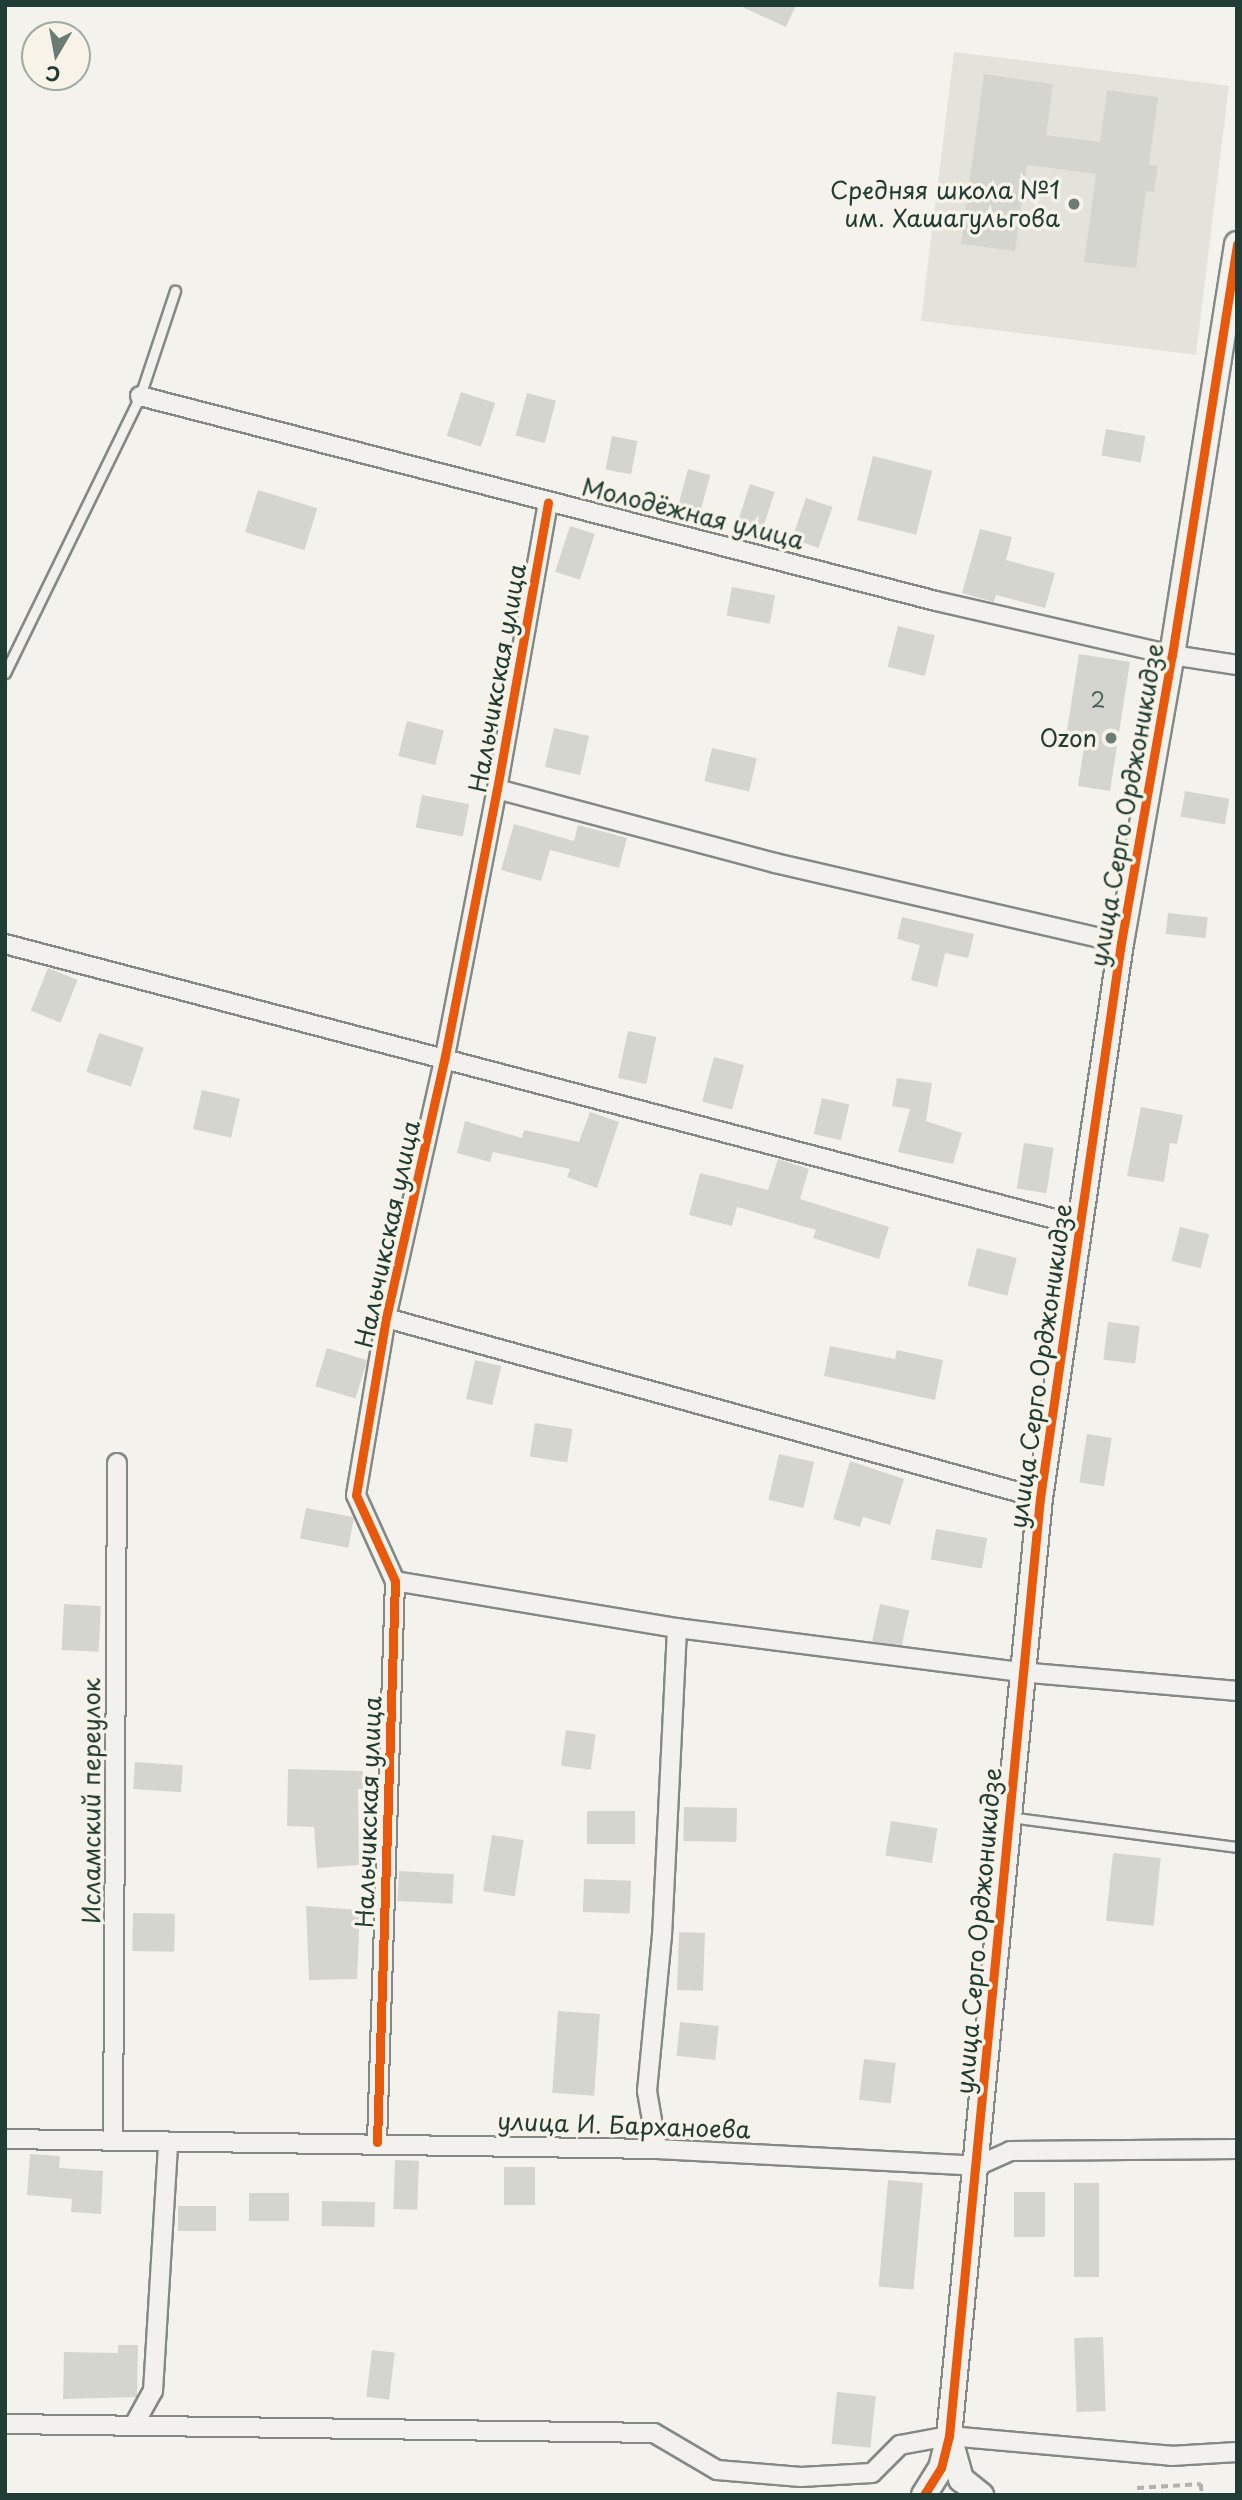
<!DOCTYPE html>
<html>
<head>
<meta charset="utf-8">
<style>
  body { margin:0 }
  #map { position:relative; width:1242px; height:2500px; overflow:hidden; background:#f4f2ec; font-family:"Playpen Sans",sans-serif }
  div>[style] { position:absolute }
  .built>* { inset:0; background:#e4e3db; transform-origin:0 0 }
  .building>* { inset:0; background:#d5d5d0; transform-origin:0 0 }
  .path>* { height:3.5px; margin-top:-1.75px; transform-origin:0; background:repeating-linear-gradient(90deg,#b0b2ae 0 7px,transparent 0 12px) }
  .roads { filter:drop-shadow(2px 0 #848985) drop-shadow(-2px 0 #848985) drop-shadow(0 2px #848985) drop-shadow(0 -2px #848985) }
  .lane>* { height:9px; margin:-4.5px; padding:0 4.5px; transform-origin:4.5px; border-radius:4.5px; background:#f2f1ed }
  .street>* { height:18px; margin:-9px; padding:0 9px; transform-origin:9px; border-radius:9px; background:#f2f1ed }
  .secondary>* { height:24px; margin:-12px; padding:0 12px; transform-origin:12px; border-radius:12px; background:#f2f1ed }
  .cycleway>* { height:9px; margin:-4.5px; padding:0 4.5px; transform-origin:4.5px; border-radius:4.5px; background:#e8590c }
  .dots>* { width:19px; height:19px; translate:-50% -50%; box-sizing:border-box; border:4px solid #f7f3e8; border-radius:50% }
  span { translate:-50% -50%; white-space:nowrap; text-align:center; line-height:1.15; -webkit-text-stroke:7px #f7f3e8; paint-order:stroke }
  .number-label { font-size:21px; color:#4c635b }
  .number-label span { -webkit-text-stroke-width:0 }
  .poi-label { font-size:24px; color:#1f3d34 }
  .right { translate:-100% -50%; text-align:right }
  .street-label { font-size:24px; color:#1f3d34 }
  .frame { position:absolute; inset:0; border:7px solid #1f3d34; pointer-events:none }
  .north { position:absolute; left:21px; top:21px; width:70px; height:70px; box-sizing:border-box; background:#f7f3e8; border:2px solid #a1aaa0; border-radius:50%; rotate:190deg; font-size:19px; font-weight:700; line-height:28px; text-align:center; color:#1f3d34 }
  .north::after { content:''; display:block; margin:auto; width:24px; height:32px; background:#6a7c74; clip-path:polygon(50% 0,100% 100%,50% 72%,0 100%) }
</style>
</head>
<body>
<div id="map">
  <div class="built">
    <i style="left:954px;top:52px;width:277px;height:271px;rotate:7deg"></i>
  </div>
  <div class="building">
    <i style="clip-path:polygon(738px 5px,796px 5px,786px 27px)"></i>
    <i style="clip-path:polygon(984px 74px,1053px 84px,1046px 135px,1100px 142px,1107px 90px,1158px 97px,1149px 165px,1158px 166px,1154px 192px,1146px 191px,1136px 268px,1084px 262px,1096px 174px,1027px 165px,1015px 251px,961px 244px)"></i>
    <i style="left:461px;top:392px;width:36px;height:46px;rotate:18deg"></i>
    <i style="left:527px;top:393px;width:30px;height:44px;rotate:15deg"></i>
    <i style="left:1106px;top:429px;width:40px;height:27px;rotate:10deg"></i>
    <i style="left:612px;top:436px;width:26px;height:34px;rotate:11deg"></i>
    <i style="left:873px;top:456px;width:61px;height:66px;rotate:14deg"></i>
    <i style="left:688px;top:469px;width:23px;height:45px;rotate:15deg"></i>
    <i style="left:750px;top:484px;width:26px;height:46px;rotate:18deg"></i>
    <i style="left:258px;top:490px;width:62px;height:44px;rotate:17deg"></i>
    <i style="left:806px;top:498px;width:28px;height:43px;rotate:19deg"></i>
    <i style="left:570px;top:526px;width:26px;height:48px;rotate:18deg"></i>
    <i style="clip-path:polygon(980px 529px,1012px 537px,1006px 560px,1055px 573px,1045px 608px,996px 595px,994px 602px,962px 593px)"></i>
    <i style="left:732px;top:587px;width:44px;height:29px;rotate:11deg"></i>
    <i style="left:898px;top:626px;width:38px;height:42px;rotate:14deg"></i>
    <i style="clip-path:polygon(1079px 654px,1130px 662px,1110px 791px,1078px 786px,1085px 740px,1066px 737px)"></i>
    <i style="left:407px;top:721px;width:38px;height:36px;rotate:14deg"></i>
    <i style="left:554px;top:728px;width:36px;height:40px;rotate:13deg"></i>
    <i style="left:712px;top:748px;width:46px;height:34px;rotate:13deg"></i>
    <i style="left:1185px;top:791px;width:45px;height:26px;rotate:10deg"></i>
    <i style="left:422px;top:795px;width:48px;height:33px;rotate:11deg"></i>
    <i style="clip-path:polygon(514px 824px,574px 841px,578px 825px,627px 838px,619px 868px,550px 850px,541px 881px,501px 870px)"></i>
    <i style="left:1168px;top:913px;width:40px;height:21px;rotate:6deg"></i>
    <i style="clip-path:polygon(902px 917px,974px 934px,968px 958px,945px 953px,937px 987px,911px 980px,920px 945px,897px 939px)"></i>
    <i style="left:48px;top:968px;width:32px;height:46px;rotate:22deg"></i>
    <i style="left:628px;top:1031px;width:29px;height:48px;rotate:12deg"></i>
    <i style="left:99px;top:1033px;width:47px;height:41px;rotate:18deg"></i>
    <i style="left:714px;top:1057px;width:31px;height:46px;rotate:15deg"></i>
    <i style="clip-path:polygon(897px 1078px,932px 1083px,926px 1121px,962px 1133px,953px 1164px,898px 1152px,910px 1109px,892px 1106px)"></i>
    <i style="left:202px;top:1090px;width:39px;height:40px;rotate:13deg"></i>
    <i style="left:822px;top:1098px;width:28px;height:37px;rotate:13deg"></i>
    <i style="clip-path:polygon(1141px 1107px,1183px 1115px,1177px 1144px,1170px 1143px,1164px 1182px,1127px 1176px)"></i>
    <i style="clip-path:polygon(590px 1112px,619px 1122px,597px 1188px,567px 1177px,570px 1169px,493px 1152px,490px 1162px,457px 1153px,465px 1121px,522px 1138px,524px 1130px,579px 1142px)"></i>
    <i style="left:1024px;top:1143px;width:30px;height:46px;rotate:9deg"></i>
    <i style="clip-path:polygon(778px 1159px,809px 1169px,800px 1199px,889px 1227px,879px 1259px,813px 1238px,816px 1230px,737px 1207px,732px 1226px,689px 1215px,700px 1173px,768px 1190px)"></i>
    <i style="left:1180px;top:1227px;width:30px;height:35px;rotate:14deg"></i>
    <i style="left:977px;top:1248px;width:41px;height:39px;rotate:14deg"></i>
    <i style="left:1108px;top:1322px;width:32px;height:38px;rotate:7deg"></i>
    <i style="clip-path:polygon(830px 1346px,895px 1359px,897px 1350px,943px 1360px,935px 1400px,824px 1376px)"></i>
    <i style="left:327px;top:1348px;width:42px;height:40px;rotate:17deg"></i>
    <i style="left:475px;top:1360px;width:27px;height:40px;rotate:13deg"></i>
    <i style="left:535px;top:1423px;width:38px;height:34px;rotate:9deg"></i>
    <i style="left:1087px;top:1434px;width:25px;height:49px;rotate:9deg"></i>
    <i style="left:779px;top:1454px;width:36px;height:47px;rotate:13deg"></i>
    <i style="clip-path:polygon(850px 1461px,904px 1479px,890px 1525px,863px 1517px,860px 1527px,833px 1519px)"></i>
    <i style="left:306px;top:1508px;width:49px;height:31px;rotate:11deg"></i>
    <i style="left:936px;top:1529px;width:52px;height:31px;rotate:10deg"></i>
    <i style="left:64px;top:1604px;width:37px;height:46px;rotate:3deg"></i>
    <i style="left:880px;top:1604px;width:30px;height:38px;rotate:12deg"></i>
    <i style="left:566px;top:1730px;width:30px;height:36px;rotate:8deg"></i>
    <i style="left:135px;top:1762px;width:48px;height:27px;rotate:4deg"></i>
    <i style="clip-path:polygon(288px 1769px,363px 1771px,363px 1789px,358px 1789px,359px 1865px,317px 1868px,314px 1827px,287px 1826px)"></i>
    <i style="left:684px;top:1807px;width:53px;height:34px;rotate:1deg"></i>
    <i style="left:587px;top:1811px;width:48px;height:33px"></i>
    <i style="left:891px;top:1821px;width:47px;height:35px;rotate:9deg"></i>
    <i style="left:492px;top:1835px;width:32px;height:57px;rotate:9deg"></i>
    <i style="left:1113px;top:1853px;width:48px;height:68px;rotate:6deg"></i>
    <i style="left:399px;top:1871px;width:55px;height:30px;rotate:3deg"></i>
    <i style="left:584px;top:1879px;width:47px;height:33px;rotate:2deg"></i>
    <i style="clip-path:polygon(306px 1906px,360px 1910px,357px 1979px,309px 1980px)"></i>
    <i style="left:133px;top:1913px;width:42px;height:38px;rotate:1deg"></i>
    <i style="left:679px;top:1932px;width:26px;height:58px;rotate:2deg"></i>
    <i style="left:558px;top:2011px;width:42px;height:82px;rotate:4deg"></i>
    <i style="left:680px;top:2022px;width:39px;height:34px;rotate:6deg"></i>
    <i style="left:864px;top:2059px;width:32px;height:41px;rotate:7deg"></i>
    <i style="clip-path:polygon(30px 2154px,60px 2156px,59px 2168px,103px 2171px,101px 2214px,71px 2212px,72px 2199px,27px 2195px)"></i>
    <i style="left:395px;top:2160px;width:24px;height:49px;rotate:2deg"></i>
    <i style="left:504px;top:2167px;width:31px;height:38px"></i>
    <i style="left:888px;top:2180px;width:35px;height:107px;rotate:5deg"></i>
    <i style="left:1074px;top:2183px;width:25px;height:94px"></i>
    <i style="left:1014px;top:2192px;width:31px;height:45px"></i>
    <i style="left:249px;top:2193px;width:40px;height:28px"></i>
    <i style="left:322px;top:2201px;width:53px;height:25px;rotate:1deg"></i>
    <i style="left:178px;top:2206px;width:38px;height:25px"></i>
    <i style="left:1103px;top:2337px;width:74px;height:29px;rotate:88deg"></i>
    <i style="clip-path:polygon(118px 2345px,138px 2345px,137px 2397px,63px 2399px,64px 2352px,118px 2353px)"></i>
    <i style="left:372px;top:2350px;width:23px;height:47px;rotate:7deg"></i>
    <i style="left:837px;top:2392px;width:39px;height:52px;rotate:6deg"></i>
  </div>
  <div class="path">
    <i style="left:1137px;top:2488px;width:64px;rotate:-3.6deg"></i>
    <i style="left:1201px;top:2484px;width:11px;rotate:85deg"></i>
  </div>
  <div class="roads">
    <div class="lane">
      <i style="left:5px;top:673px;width:308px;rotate:-64deg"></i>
      <i style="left:140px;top:396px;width:111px;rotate:-71.6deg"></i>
      <i style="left:1009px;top:1817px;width:230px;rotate:7.5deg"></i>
    </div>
    <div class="street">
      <i style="left:140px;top:396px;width:822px;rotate:14.44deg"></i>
      <i style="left:936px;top:601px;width:242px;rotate:12.9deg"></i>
      <i style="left:1172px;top:655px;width:66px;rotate:8.7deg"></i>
      <i style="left:497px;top:789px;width:288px;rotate:14.9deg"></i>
      <i style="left:775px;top:863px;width:355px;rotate:13deg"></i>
      <i style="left:5px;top:944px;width:1109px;rotate:14.68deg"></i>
      <i style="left:386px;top:1318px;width:678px;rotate:15.39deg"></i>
      <i style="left:395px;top:1581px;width:286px;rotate:9.5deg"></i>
      <i style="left:677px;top:1628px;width:346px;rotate:7.3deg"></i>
      <i style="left:1020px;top:1672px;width:218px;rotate:5deg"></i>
      <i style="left:5px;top:2139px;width:652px;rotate:0.88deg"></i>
      <i style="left:657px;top:2149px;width:320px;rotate:3deg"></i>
      <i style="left:977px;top:2166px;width:36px;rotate:-24deg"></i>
      <i style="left:1010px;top:2151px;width:227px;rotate:-0.5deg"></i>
      <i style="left:113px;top:2140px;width:677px;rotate:-89.66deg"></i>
      <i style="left:377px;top:2142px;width:561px;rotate:-88.16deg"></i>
      <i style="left:395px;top:1581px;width:94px;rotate:-114.4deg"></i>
      <i style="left:356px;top:1495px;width:180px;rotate:-80.4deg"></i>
      <i style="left:386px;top:1318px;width:269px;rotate:-77.3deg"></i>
      <i style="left:445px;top:1056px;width:272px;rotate:-79deg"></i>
      <i style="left:497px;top:789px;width:291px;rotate:-79.9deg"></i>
      <i style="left:657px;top:2149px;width:59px;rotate:-99.8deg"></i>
      <i style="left:647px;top:2091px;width:156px;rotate:-84.5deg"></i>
      <i style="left:662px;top:1936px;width:308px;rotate:-87.2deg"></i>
      <i style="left:135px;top:2423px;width:37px;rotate:-61deg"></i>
      <i style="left:153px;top:2391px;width:247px;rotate:-86.5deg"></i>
      <i style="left:5px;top:2424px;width:649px;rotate:0.79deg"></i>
      <i style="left:654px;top:2433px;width:73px;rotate:30.4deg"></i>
      <i style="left:717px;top:2470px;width:84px;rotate:4.8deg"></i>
      <i style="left:801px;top:2477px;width:71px;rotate:-3.2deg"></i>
      <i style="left:872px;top:2473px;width:40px;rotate:-45deg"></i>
      <i style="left:900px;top:2445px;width:50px;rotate:-10.4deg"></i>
      <i style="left:949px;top:2436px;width:223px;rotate:5.1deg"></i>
      <i style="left:1171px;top:2456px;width:66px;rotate:-3.5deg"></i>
    </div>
    <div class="secondary">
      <i style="left:950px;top:2440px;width:41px;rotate:74.2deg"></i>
      <i style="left:961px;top:2479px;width:26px;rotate:39deg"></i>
      <i style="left:924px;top:2495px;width:32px;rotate:-58deg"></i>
      <i style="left:941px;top:2468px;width:33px;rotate:-76deg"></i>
      <i style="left:949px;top:2436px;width:942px;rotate:-84.46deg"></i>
      <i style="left:1040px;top:1498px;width:561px;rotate:-81.7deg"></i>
      <i style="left:1121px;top:943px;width:292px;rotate:-80deg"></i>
      <i style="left:1172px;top:655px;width:416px;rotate:-81deg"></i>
    </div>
  </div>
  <div class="cycleway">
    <i style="left:377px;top:2142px;width:561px;rotate:-88.16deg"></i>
    <i style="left:395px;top:1581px;width:94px;rotate:-114.4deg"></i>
    <i style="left:356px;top:1495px;width:180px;rotate:-80.4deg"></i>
    <i style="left:386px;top:1318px;width:269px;rotate:-77.3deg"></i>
    <i style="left:445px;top:1056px;width:272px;rotate:-79deg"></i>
    <i style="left:497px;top:789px;width:291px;rotate:-79.9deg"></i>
    <i style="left:924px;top:2495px;width:32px;rotate:-58deg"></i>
    <i style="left:941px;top:2468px;width:33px;rotate:-76deg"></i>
    <i style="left:949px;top:2436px;width:942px;rotate:-84.46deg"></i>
    <i style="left:1040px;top:1498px;width:561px;rotate:-81.7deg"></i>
    <i style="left:1121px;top:943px;width:292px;rotate:-80deg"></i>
    <i style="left:1172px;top:655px;width:416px;rotate:-81deg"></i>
  </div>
  <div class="dots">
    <i style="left:1074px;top:204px;background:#6a7c74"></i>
    <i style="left:1111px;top:738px;background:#6a7c74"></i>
  </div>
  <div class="number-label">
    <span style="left:1098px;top:699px">2</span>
  </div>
  <div class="poi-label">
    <span class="right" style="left:1060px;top:204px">Средняя школа №1<br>им. Хашагульгова</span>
    <span class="right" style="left:1097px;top:738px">Ozon</span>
  </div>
  <div class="street-label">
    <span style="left:693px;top:513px;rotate:14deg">Молодёжная улица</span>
    <span style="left:497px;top:678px;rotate:-80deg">Нальчикская улица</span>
    <span style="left:1126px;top:805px;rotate:-80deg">улица Серго Орджоникидзе</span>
    <span style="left:387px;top:1234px;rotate:-78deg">Нальчикская улица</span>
    <span style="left:1040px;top:1366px;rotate:-82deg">улица Серго Орджоникидзе</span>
    <span style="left:91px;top:1801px;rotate:-90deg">Исламский переулок</span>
    <span style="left:368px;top:1812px;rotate:-88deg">Нальчикская улица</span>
    <span style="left:978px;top:1931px;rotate:-85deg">улица Серго Орджоникидзе</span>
    <span style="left:624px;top:2125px;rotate:2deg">улица И. Барханоева</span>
  </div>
  <div class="frame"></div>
  <div class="north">С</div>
</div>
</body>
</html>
